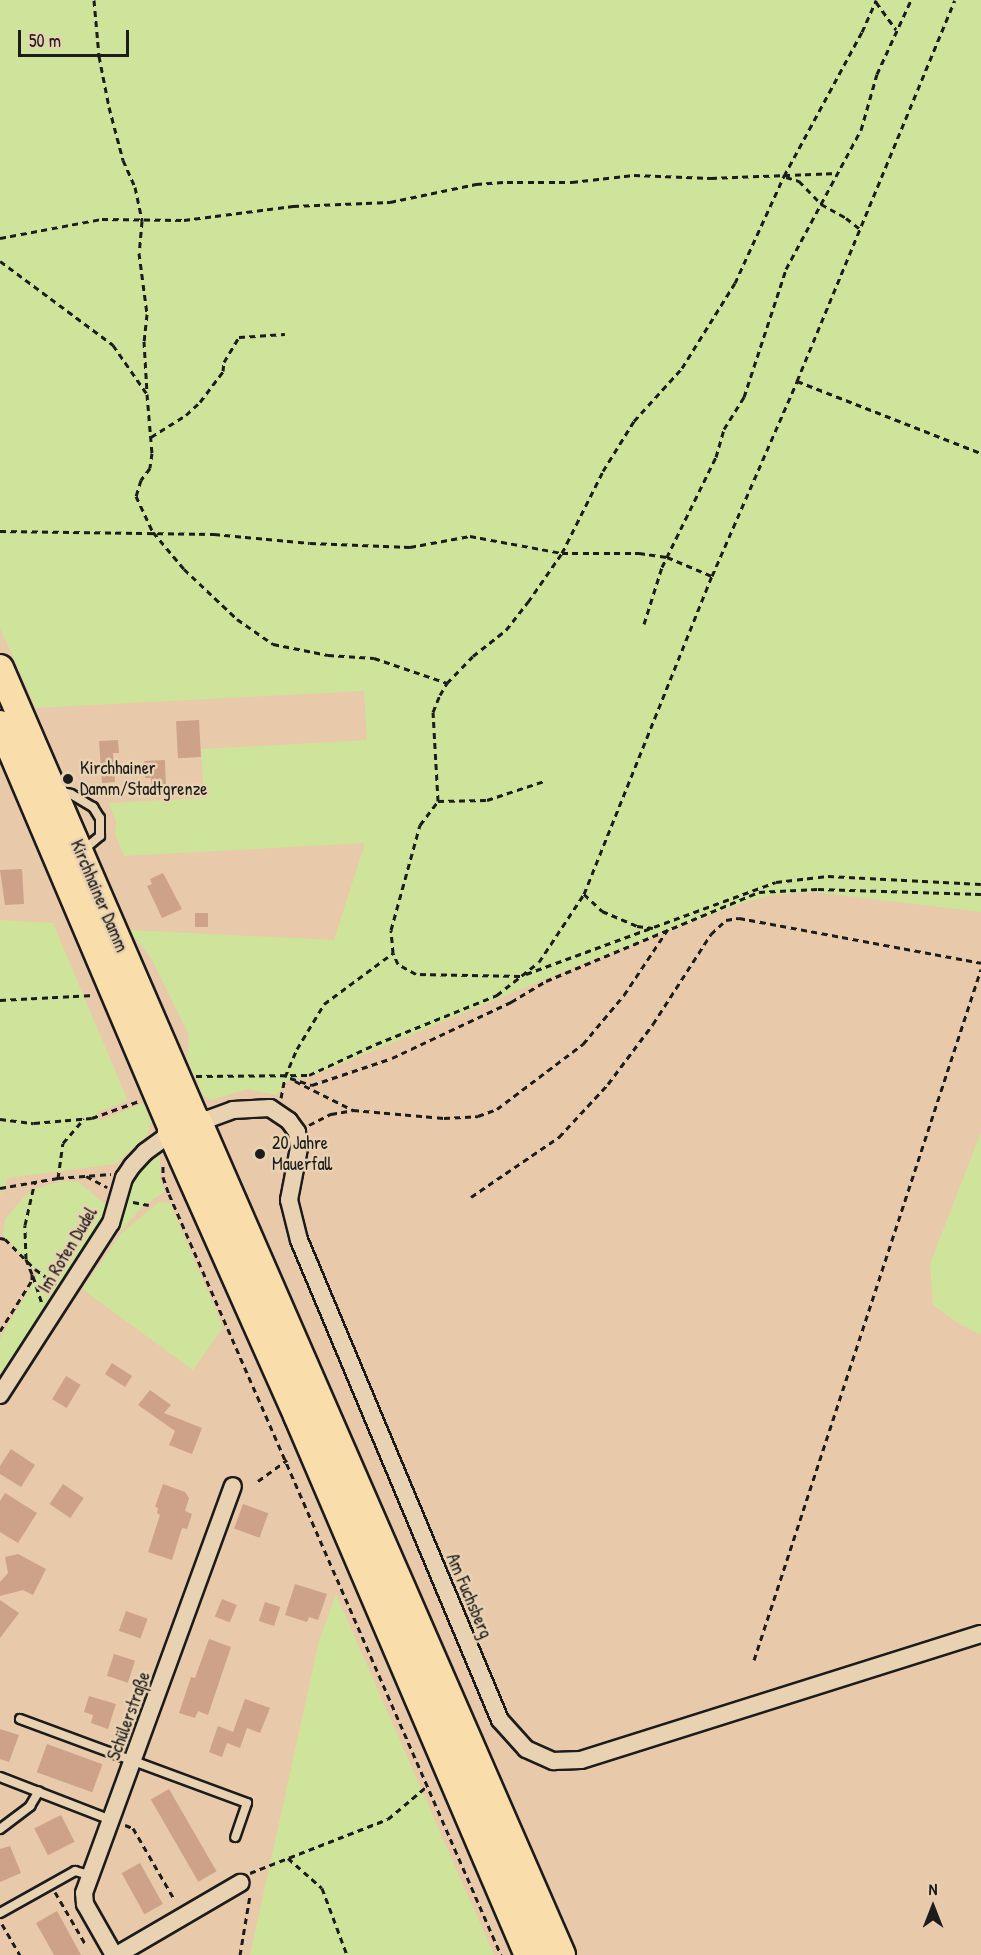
<!DOCTYPE html>
<html>
<head>
<meta charset="utf-8">
<style>
  body { margin:0 }
  #map { position:relative; width:981px; height:1955px; overflow:hidden; background:#e8c9aa; font-family:"Patrick Hand",sans-serif }
  div>[style] { position:absolute }
  .green>* { inset:0; background:#cee49a }
  .building>* { inset:0; background:#cda288; transform-origin:0 0 }
  .path>* { height:3px; margin-top:-1.5px; transform-origin:0; background:repeating-linear-gradient(90deg,#1c1c1c 0 6px,transparent 0 10.5px) }
  .roads { filter:drop-shadow(2px 0 #1c1c1c) drop-shadow(-2px 0 #1c1c1c) drop-shadow(0 2px #1c1c1c) drop-shadow(0 -2px #1c1c1c) }
  .lane>* { height:8px; margin:-4px; padding:0 4px; transform-origin:4px; border-radius:4px; background:#e9d2b2 }
  .street>* { height:16px; margin:-8px; padding:0 8px; transform-origin:8px; border-radius:8px; background:#e9d2b2 }
  .primary>* { height:26px; margin:-13px; padding:0 13px; transform-origin:13px; border-radius:13px; background:#f9deab }
  .highway>* { height:30px; margin:-15px; padding:0 15px; transform-origin:15px; border-radius:15px; background:#f9deab }
  .dots>* { width:16px; height:16px; translate:-50% -50%; box-sizing:border-box; border:3px solid #e9d2b2; border-radius:50% }
  span { translate:-50% -50%; white-space:nowrap; text-align:center; line-height:1.15; -webkit-text-stroke:5px #e9d2b2; paint-order:stroke }
  .poi-label { font-size:18px; color:#1c1c1c }
  .left { translate:0 -50%; text-align:left }
  .street-label { font-size:18px; color:#1c1c1c }
  .north { position:absolute; left:903px; top:1877px; width:60px; height:60px; -webkit-text-stroke:4px #e9d2b2; paint-order:stroke; rotate:0deg; font-size:16px; font-weight:700; line-height:24px; text-align:center; color:#1c1c1c }
  .north::after { content:''; display:block; margin:auto; width:21px; height:27px; background:#1c1c1c; clip-path:polygon(50% 0,100% 100%,50% 72%,0 100%) }
  .scale { position:absolute; left:18px; top:30px; width:111px; height:27px; box-sizing:border-box; border:3px solid #1c1c1c; border-top:0; padding-left:8px; font-size:18px; line-height:21px; white-space:nowrap; color:#1c1c1c; -webkit-text-stroke:4px #e9d2b2; paint-order:stroke }
</style>
</head>
<body>
<div id="map">
  <div class="green">
    <i style="clip-path:polygon(0 0,981px 0,981px 912px,813px 892px,773px 895px,745px 902px,584px 963px,310px 1077px,287px 1081px,277px 1095px,248px 1089px,212px 1100px,203px 1095px,187px 1058px,189px 1035px,151px 958px,129px 930px,334px 940px,365px 843px,124px 856px,115px 834px,116px 822px,109px 803px,204px 798px,201px 749px,367px 740px,364px 691px,36px 708px,0 628px)"></i>
    <i style="clip-path:polygon(0 920px,53px 923px,128px 1101px,97px 1112px,100px 1121px,143px 1103px,151px 1121px,147px 1135px,116px 1164px,8px 1178px,0 1195px)"></i>
    <i style="clip-path:polygon(981px 1132px,981px 1334px,959px 1324px,933px 1305px,930px 1264px)"></i>
    <i style="clip-path:polygon(160px 1154px,160px 1179px,165px 1191px,142px 1207px,120px 1232px,130px 1189px,137px 1175px)"></i>
    <i style="clip-path:polygon(62px 1181px,79px 1182px,108px 1207px,103px 1221px,0 1376px,0 1339px,38px 1274px,3px 1235px,5px 1219px,24px 1197px,34px 1189px)"></i>
    <i style="clip-path:polygon(159px 1202px,170px 1203px,223px 1327px,193px 1370px,82px 1289px,121px 1234px)"></i>
    <i style="clip-path:polygon(336px 1594px,494px 1955px,250px 1955px,319px 1641px)"></i>
  </div>
  <div class="building">
    <i style="left:199px;top:720px;width:37px;height:23px;rotate:87deg"></i>
    <i style="clip-path:polygon(118px 740px,119px 753px,113px 753px,115px 782px,102px 783px,99px 741px)"></i>
    <i style="clip-path:polygon(165px 760px,166px 791px,152px 792px,151px 778px,145px 778px,144px 761px)"></i>
    <i style="clip-path:polygon(22px 869px,24px 904px,5px 905px,0 870px)"></i>
    <i style="clip-path:polygon(163px 873px,182px 909px,162px 918px,147px 886px,152px 884px,150px 879px)"></i>
    <i style="left:195px;top:913px;width:13px;height:14px"></i>
    <i style="left:112px;top:1363px;width:24px;height:13px;rotate:33deg"></i>
    <i style="left:66px;top:1376px;width:17px;height:27px;rotate:31deg"></i>
    <i style="clip-path:polygon(150px 1390px,171px 1405px,164px 1413px,202px 1428px,192px 1454px,169px 1445px,175px 1431px,138px 1405px)"></i>
    <i style="clip-path:polygon(11px 1449px,35px 1465px,21px 1487px,0 1474px,0 1466px)"></i>
    <i style="left:63px;top:1484px;width:25px;height:24px;rotate:34deg"></i>
    <i style="clip-path:polygon(163px 1484px,185px 1492px,189px 1498px,185px 1511px,192px 1514px,187px 1529px,182px 1528px,172px 1560px,148px 1552px,160px 1515px,157px 1513px,158px 1508px,155px 1507px)"></i>
    <i style="clip-path:polygon(5px 1493px,37px 1513px,18px 1543px,0 1532px,0 1501px)"></i>
    <i style="left:243px;top:1504px;width:27px;height:26px;rotate:20deg"></i>
    <i style="clip-path:polygon(18px 1554px,46px 1569px,33px 1595px,23px 1590px,0 1596px,0 1582px,8px 1573px,5px 1557px)"></i>
    <i style="clip-path:polygon(295px 1584px,327px 1594px,318px 1620px,309px 1617px,307px 1622px,285px 1615px)"></i>
    <i style="left:222px;top:1599px;width:16px;height:19px;rotate:22deg"></i>
    <i style="clip-path:polygon(0 1600px,19px 1613px,0 1638px)"></i>
    <i style="left:265px;top:1602px;width:16px;height:20px;rotate:18deg"></i>
    <i style="left:126px;top:1611px;width:23px;height:21px;rotate:20deg"></i>
    <i style="clip-path:polygon(209px 1639px,231px 1647px,208px 1715px,198px 1711px,195px 1718px,179px 1713px,191px 1677px,195px 1678px)"></i>
    <i style="left:114px;top:1654px;width:22px;height:23px;rotate:18deg"></i>
    <i style="clip-path:polygon(89px 1696px,116px 1704px,108px 1729px,91px 1723px,93px 1715px,84px 1712px)"></i>
    <i style="clip-path:polygon(245px 1699px,270px 1708px,260px 1733px,247px 1728px,240px 1748px,227px 1743px,222px 1757px,209px 1752px,218px 1726px,233px 1732px)"></i>
    <i style="clip-path:polygon(0 1729px,19px 1735px,9px 1762px,0 1759px)"></i>
    <i style="left:47px;top:1744px;width:59px;height:30px;rotate:20deg"></i>
    <i style="left:169px;top:1789px;width:95px;height:21px;rotate:60deg"></i>
    <i style="left:61px;top:1815px;width:30px;height:30px;rotate:63deg"></i>
    <i style="clip-path:polygon(10px 1846px,21px 1873px,0 1882px,0 1849px)"></i>
    <i style="left:140px;top:1863px;width:47px;height:21px;rotate:61deg"></i>
    <i style="clip-path:polygon(57px 1911px,81px 1955px,54px 1955px,36px 1923px)"></i>
  </div>
  <div class="path">
    <i style="left:94px;top:0;width:56px;rotate:84.9deg"></i>
    <i style="left:99px;top:56px;width:52px;rotate:78.9deg"></i>
    <i style="left:109px;top:107px;width:55px;rotate:75.2deg"></i>
    <i style="left:123px;top:160px;width:30px;rotate:66deg"></i>
    <i style="left:135px;top:187px;width:35px;rotate:78deg"></i>
    <i style="left:142px;top:221px;width:32px;rotate:95deg"></i>
    <i style="left:139px;top:253px;width:62px;rotate:82.5deg"></i>
    <i style="left:147px;top:314px;width:27px;rotate:96deg"></i>
    <i style="left:144px;top:341px;width:52px;rotate:86.7deg"></i>
    <i style="left:876px;top:2px;width:34px;rotate:54deg"></i>
    <i style="left:786px;top:177px;width:14px;rotate:17deg"></i>
    <i style="left:799px;top:181px;width:32px;rotate:46deg"></i>
    <i style="left:821px;top:204px;width:29px;rotate:29deg"></i>
    <i style="left:846px;top:218px;width:18px;rotate:38deg"></i>
    <i style="left:0;top:238px;width:104px;rotate:-10.6deg"></i>
    <i style="left:102px;top:219px;width:82px;rotate:0.7deg"></i>
    <i style="left:184px;top:220px;width:110px;rotate:-7.3deg"></i>
    <i style="left:293px;top:206px;width:97px;rotate:-2.4deg"></i>
    <i style="left:390px;top:202px;width:88px;rotate:-11.8deg"></i>
    <i style="left:476px;top:184px;width:31px;rotate:-4deg"></i>
    <i style="left:507px;top:182px;width:65px"></i>
    <i style="left:572px;top:182px;width:62px;rotate:-6.4deg"></i>
    <i style="left:634px;top:175px;width:77px;rotate:2.2deg"></i>
    <i style="left:711px;top:178px;width:127px;rotate:-2.3deg"></i>
    <i style="left:0;top:261px;width:141px;rotate:36.6deg"></i>
    <i style="left:113px;top:345px;width:60px;rotate:55.2deg"></i>
    <i style="left:147px;top:394px;width:59px;rotate:85.2deg"></i>
    <i style="left:152px;top:453px;width:15px;rotate:98deg"></i>
    <i style="left:150px;top:468px;width:15px;rotate:127deg"></i>
    <i style="left:141px;top:480px;width:17px;rotate:107deg"></i>
    <i style="left:136px;top:496px;width:40px;rotate:65deg"></i>
    <i style="left:153px;top:532px;width:48px;rotate:50deg"></i>
    <i style="left:184px;top:569px;width:73px;rotate:43.3deg"></i>
    <i style="left:237px;top:619px;width:44px;rotate:34.8deg"></i>
    <i style="left:273px;top:644px;width:56px;rotate:11.3deg"></i>
    <i style="left:328px;top:655px;width:46px;rotate:3.7deg"></i>
    <i style="left:374px;top:658px;width:77px;rotate:18.9deg"></i>
    <i style="left:797px;top:381px;width:198px;rotate:21.4deg"></i>
    <i style="left:151px;top:437px;width:41px;rotate:-32.2deg"></i>
    <i style="left:186px;top:415px;width:19px;rotate:-43deg"></i>
    <i style="left:200px;top:402px;width:39px;rotate:-53deg"></i>
    <i style="left:223px;top:371px;width:9px;rotate:-84deg"></i>
    <i style="left:224px;top:362px;width:29px;rotate:-59deg"></i>
    <i style="left:239px;top:337px;width:46px;rotate:-3.7deg"></i>
    <i style="left:0;top:531px;width:214px;rotate:0.8deg"></i>
    <i style="left:214px;top:534px;width:96px;rotate:5.4deg"></i>
    <i style="left:310px;top:543px;width:100px;rotate:2.3deg"></i>
    <i style="left:410px;top:547px;width:61px;rotate:-10.4deg"></i>
    <i style="left:470px;top:536px;width:94px;rotate:10.5deg"></i>
    <i style="left:562px;top:553px;width:77px"></i>
    <i style="left:639px;top:553px;width:28px;rotate:8deg"></i>
    <i style="left:667px;top:557px;width:49px;rotate:22.9deg"></i>
    <i style="left:644px;top:624px;width:60px;rotate:-72.5deg"></i>
    <i style="left:662px;top:567px;width:123px;rotate:-63.9deg"></i>
    <i style="left:716px;top:457px;width:29px;rotate:-74deg"></i>
    <i style="left:724px;top:429px;width:38px;rotate:-58deg"></i>
    <i style="left:744px;top:397px;width:135px;rotate:-71.8deg"></i>
    <i style="left:786px;top:269px;width:158px;rotate:-61.7deg"></i>
    <i style="left:861px;top:130px;width:58px;rotate:-74.1deg"></i>
    <i style="left:877px;top:74px;width:81px;rotate:-65.3deg"></i>
    <i style="left:438px;top:801px;width:89px;rotate:-93.2deg"></i>
    <i style="left:433px;top:712px;width:18px;rotate:-68deg"></i>
    <i style="left:440px;top:695px;width:14px;rotate:-60deg"></i>
    <i style="left:447px;top:683px;width:37px;rotate:-46deg"></i>
    <i style="left:473px;top:656px;width:42px;rotate:-38.2deg"></i>
    <i style="left:506px;top:630px;width:36px;rotate:-52deg"></i>
    <i style="left:528px;top:602px;width:60px;rotate:-55.2deg"></i>
    <i style="left:562px;top:553px;width:92px;rotate:-63.4deg"></i>
    <i style="left:603px;top:471px;width:59px;rotate:-58.2deg"></i>
    <i style="left:634px;top:421px;width:72px;rotate:-47.8deg"></i>
    <i style="left:682px;top:368px;width:100px;rotate:-58.1deg"></i>
    <i style="left:735px;top:283px;width:118px;rotate:-65.4deg"></i>
    <i style="left:784px;top:176px;width:164px;rotate:-61.6deg"></i>
    <i style="left:862px;top:32px;width:35px;rotate:-66deg"></i>
    <i style="left:584px;top:894px;width:25px;rotate:43deg"></i>
    <i style="left:602px;top:911px;width:38px;rotate:23deg"></i>
    <i style="left:637px;top:926px;width:16px;rotate:7deg"></i>
    <i style="left:526px;top:974px;width:266px;rotate:-20.2deg"></i>
    <i style="left:776px;top:882px;width:52px;rotate:-6.6deg"></i>
    <i style="left:828px;top:876px;width:153px;rotate:3deg"></i>
    <i style="left:520px;top:976px;width:104px;rotate:-178.9deg"></i>
    <i style="left:416px;top:974px;width:21px;rotate:-151deg"></i>
    <i style="left:398px;top:964px;width:12px;rotate:-114deg"></i>
    <i style="left:393px;top:953px;width:23px;rotate:-95deg"></i>
    <i style="left:391px;top:930px;width:109px;rotate:-74.6deg"></i>
    <i style="left:420px;top:825px;width:30px;rotate:-53deg"></i>
    <i style="left:438px;top:801px;width:49px;rotate:-1.2deg"></i>
    <i style="left:487px;top:800px;width:60px;rotate:-18.4deg"></i>
    <i style="left:0;top:1000px;width:94px;rotate:-3deg"></i>
    <i style="left:196px;top:1076px;width:113px;rotate:-0.5deg"></i>
    <i style="left:309px;top:1075px;width:74px;rotate:-24.8deg"></i>
    <i style="left:376px;top:1044px;width:131px;rotate:-22deg"></i>
    <i style="left:497px;top:995px;width:53px;rotate:-38.2deg"></i>
    <i style="left:539px;top:962px;width:82px;rotate:-56.5deg"></i>
    <i style="left:584px;top:894px;width:343px;rotate:-68.1deg"></i>
    <i style="left:712px;top:576px;width:213px;rotate:-66.4deg"></i>
    <i style="left:797px;top:381px;width:412px;rotate:-67.5deg"></i>
    <i style="left:290px;top:1078px;width:23px;rotate:18deg"></i>
    <i style="left:312px;top:1085px;width:84px;rotate:-18.6deg"></i>
    <i style="left:392px;top:1058px;width:132px;rotate:-25.2deg"></i>
    <i style="left:511px;top:1002px;width:41px;rotate:-31deg"></i>
    <i style="left:546px;top:981px;width:231px;rotate:-22.7deg"></i>
    <i style="left:759px;top:892px;width:59px;rotate:-2.9deg"></i>
    <i style="left:818px;top:889px;width:163px;rotate:1.8deg"></i>
    <i style="left:295px;top:1081px;width:65px;rotate:26.6deg"></i>
    <i style="left:281px;top:1098px;width:21px;rotate:-79deg"></i>
    <i style="left:285px;top:1077px;width:30px;rotate:-67deg"></i>
    <i style="left:297px;top:1049px;width:52px;rotate:-59deg"></i>
    <i style="left:324px;top:1004px;width:86px;rotate:-36.5deg"></i>
    <i style="left:0;top:1119px;width:34px;rotate:7deg"></i>
    <i style="left:34px;top:1123px;width:58px;rotate:-4.9deg"></i>
    <i style="left:92px;top:1118px;width:50px;rotate:-19.9deg"></i>
    <i style="left:309px;top:1125px;width:25px;rotate:-27deg"></i>
    <i style="left:331px;top:1114px;width:22px;rotate:-10deg"></i>
    <i style="left:353px;top:1110px;width:91px;rotate:5deg"></i>
    <i style="left:444px;top:1118px;width:34px;rotate:-3deg"></i>
    <i style="left:478px;top:1116px;width:20px;rotate:-20deg"></i>
    <i style="left:497px;top:1109px;width:108px;rotate:-37.1deg"></i>
    <i style="left:583px;top:1044px;width:64px;rotate:-50.1deg"></i>
    <i style="left:624px;top:995px;width:79px;rotate:-56.3deg"></i>
    <i style="left:163px;top:1166px;width:11px;rotate:90deg"></i>
    <i style="left:163px;top:1177px;width:18px;rotate:71deg"></i>
    <i style="left:169px;top:1194px;width:830px;rotate:66.43deg"></i>
    <i style="left:86px;top:1176px;width:24px;rotate:28deg"></i>
    <i style="left:58px;top:1178px;width:35px;rotate:-82deg"></i>
    <i style="left:63px;top:1143px;width:32px;rotate:-49deg"></i>
    <i style="left:0;top:1188px;width:59px;rotate:-9.8deg"></i>
    <i style="left:58px;top:1178px;width:53px;rotate:-4.3deg"></i>
    <i style="left:471px;top:1197px;width:107px;rotate:-34.3deg"></i>
    <i style="left:559px;top:1137px;width:72px;rotate:-47.2deg"></i>
    <i style="left:608px;top:1084px;width:75px;rotate:-53.1deg"></i>
    <i style="left:653px;top:1024px;width:107px;rotate:-57.2deg"></i>
    <i style="left:711px;top:934px;width:21px;rotate:-43deg"></i>
    <i style="left:726px;top:920px;width:13px;rotate:-9deg"></i>
    <i style="left:739px;top:918px;width:246px;rotate:10.5deg"></i>
    <i style="left:133px;top:1202px;width:16px;rotate:11deg"></i>
    <i style="left:0;top:1238px;width:5px;rotate:11deg"></i>
    <i style="left:5px;top:1239px;width:42px;rotate:45deg"></i>
    <i style="left:35px;top:1269px;width:26px;rotate:36deg"></i>
    <i style="left:33px;top:1276px;width:29px;rotate:72deg"></i>
    <i style="left:0;top:1331px;width:60px;rotate:-57.9deg"></i>
    <i style="left:32px;top:1280px;width:6px;rotate:-90deg"></i>
    <i style="left:32px;top:1274px;width:16px;rotate:-112deg"></i>
    <i style="left:26px;top:1259px;width:34px;rotate:-92deg"></i>
    <i style="left:25px;top:1225px;width:45px;rotate:-77.2deg"></i>
    <i style="left:258px;top:1481px;width:36px;rotate:-36deg"></i>
    <i style="left:754px;top:1660px;width:727px;rotate:-71.81deg"></i>
    <i style="left:125px;top:1825px;width:9px;rotate:21deg"></i>
    <i style="left:133px;top:1828px;width:80px;rotate:59.9deg"></i>
    <i style="left:288px;top:1858px;width:45px;rotate:41.4deg"></i>
    <i style="left:322px;top:1888px;width:72px;rotate:69.5deg"></i>
    <i style="left:250px;top:1873px;width:148px;rotate:-21.4deg"></i>
    <i style="left:388px;top:1819px;width:51px;rotate:-40.2deg"></i>
    <i style="left:55px;top:1892px;width:61px;rotate:59.7deg"></i>
    <i style="left:2px;top:1924px;width:36px;rotate:60deg"></i>
    <i style="left:240px;top:1955px;width:61px;rotate:-80.5deg"></i>
  </div>
  <div class="roads">
    <div class="lane">
      <i style="left:60px;top:791px;width:11px;rotate:15deg"></i>
      <i style="left:71px;top:794px;width:26px;rotate:31deg"></i>
      <i style="left:93px;top:807px;width:13px;rotate:58deg"></i>
      <i style="left:100px;top:818px;width:18px;rotate:90deg"></i>
      <i style="left:100px;top:836px;width:23px;rotate:140deg"></i>
      <i style="left:20px;top:1719px;width:242px;rotate:20.3deg"></i>
      <i style="left:247px;top:1803px;width:36px;rotate:109deg"></i>
      <i style="left:0;top:1777px;width:119px;rotate:21.2deg"></i>
      <i style="left:0;top:1829px;width:38px;rotate:-37deg"></i>
      <i style="left:30px;top:1806px;width:17px;rotate:-59deg"></i>
      <i style="left:0;top:1913px;width:86px;rotate:-29.2deg"></i>
      <i style="left:75px;top:1871px;width:15px;rotate:16deg"></i>
    </div>
    <div class="street">
      <i style="left:0;top:1395px;width:205px;rotate:-57.2deg"></i>
      <i style="left:111px;top:1223px;width:47px;rotate:-73.9deg"></i>
      <i style="left:124px;top:1178px;width:14px;rotate:-56deg"></i>
      <i style="left:132px;top:1166px;width:19px;rotate:-47deg"></i>
      <i style="left:145px;top:1152px;width:34px;rotate:-36deg"></i>
      <i style="left:173px;top:1132px;width:64px;rotate:-20.1deg"></i>
      <i style="left:233px;top:1110px;width:37px;rotate:-3deg"></i>
      <i style="left:270px;top:1108px;width:23px;rotate:34deg"></i>
      <i style="left:289px;top:1121px;width:14px;rotate:54deg"></i>
      <i style="left:297px;top:1132px;width:16px;rotate:83deg"></i>
      <i style="left:299px;top:1148px;width:53px;rotate:100.9deg"></i>
      <i style="left:289px;top:1200px;width:41px;rotate:76deg"></i>
      <i style="left:299px;top:1240px;width:520px;rotate:67.28deg"></i>
      <i style="left:500px;top:1720px;width:39px;rotate:48deg"></i>
      <i style="left:526px;top:1749px;width:30px;rotate:24deg"></i>
      <i style="left:553px;top:1761px;width:28px;rotate:-2deg"></i>
      <i style="left:581px;top:1760px;width:419px;rotate:-17.5deg"></i>
      <i style="left:114px;top:1955px;width:59px;rotate:-119.6deg"></i>
      <i style="left:85px;top:1904px;width:11px;rotate:-95deg"></i>
      <i style="left:84px;top:1893px;width:433px;rotate:-69.9deg"></i>
      <i style="left:117px;top:1955px;width:143px;rotate:-30.3deg"></i>
    </div>
    <div class="primary">
      <i style="left:0;top:668px;width:496px;rotate:66.6deg"></i>
      <i style="left:0;top:724px;width:443px;rotate:67deg"></i>
    </div>
    <div class="highway">
      <i style="left:197px;top:1123px;width:908px;rotate:66.43deg"></i>
      <i style="left:173px;top:1132px;width:310px;rotate:66deg"></i>
      <i style="left:299px;top:1415px;width:587px;rotate:66.84deg"></i>
    </div>
  </div>
  <div class="dots">
    <i style="left:68px;top:779px;background:#1c1c1c"></i>
    <i style="left:260px;top:1154px;background:#1c1c1c"></i>
  </div>
  <div class="poi-label">
    <span class="left" style="left:80px;top:779px">Kirchhainer<br>Damm/Stadtgrenze</span>
    <span class="left" style="left:272px;top:1154px">20 Jahre<br>Mauerfall</span>
  </div>
  <div class="street-label">
    <span style="left:99px;top:896px;rotate:67deg">Kirchhainer Damm</span>
    <span style="left:68px;top:1250px;rotate:-59deg">Im Roten Dudel</span>
    <span style="left:469px;top:1596px;rotate:67deg">Am Fuchsberg</span>
    <span style="left:129px;top:1716px;rotate:-70deg">Schülerstraße</span>
  </div>
  <div class="north">N</div>
  <div class="scale">50 m</div>
</div>
</body>
</html>
